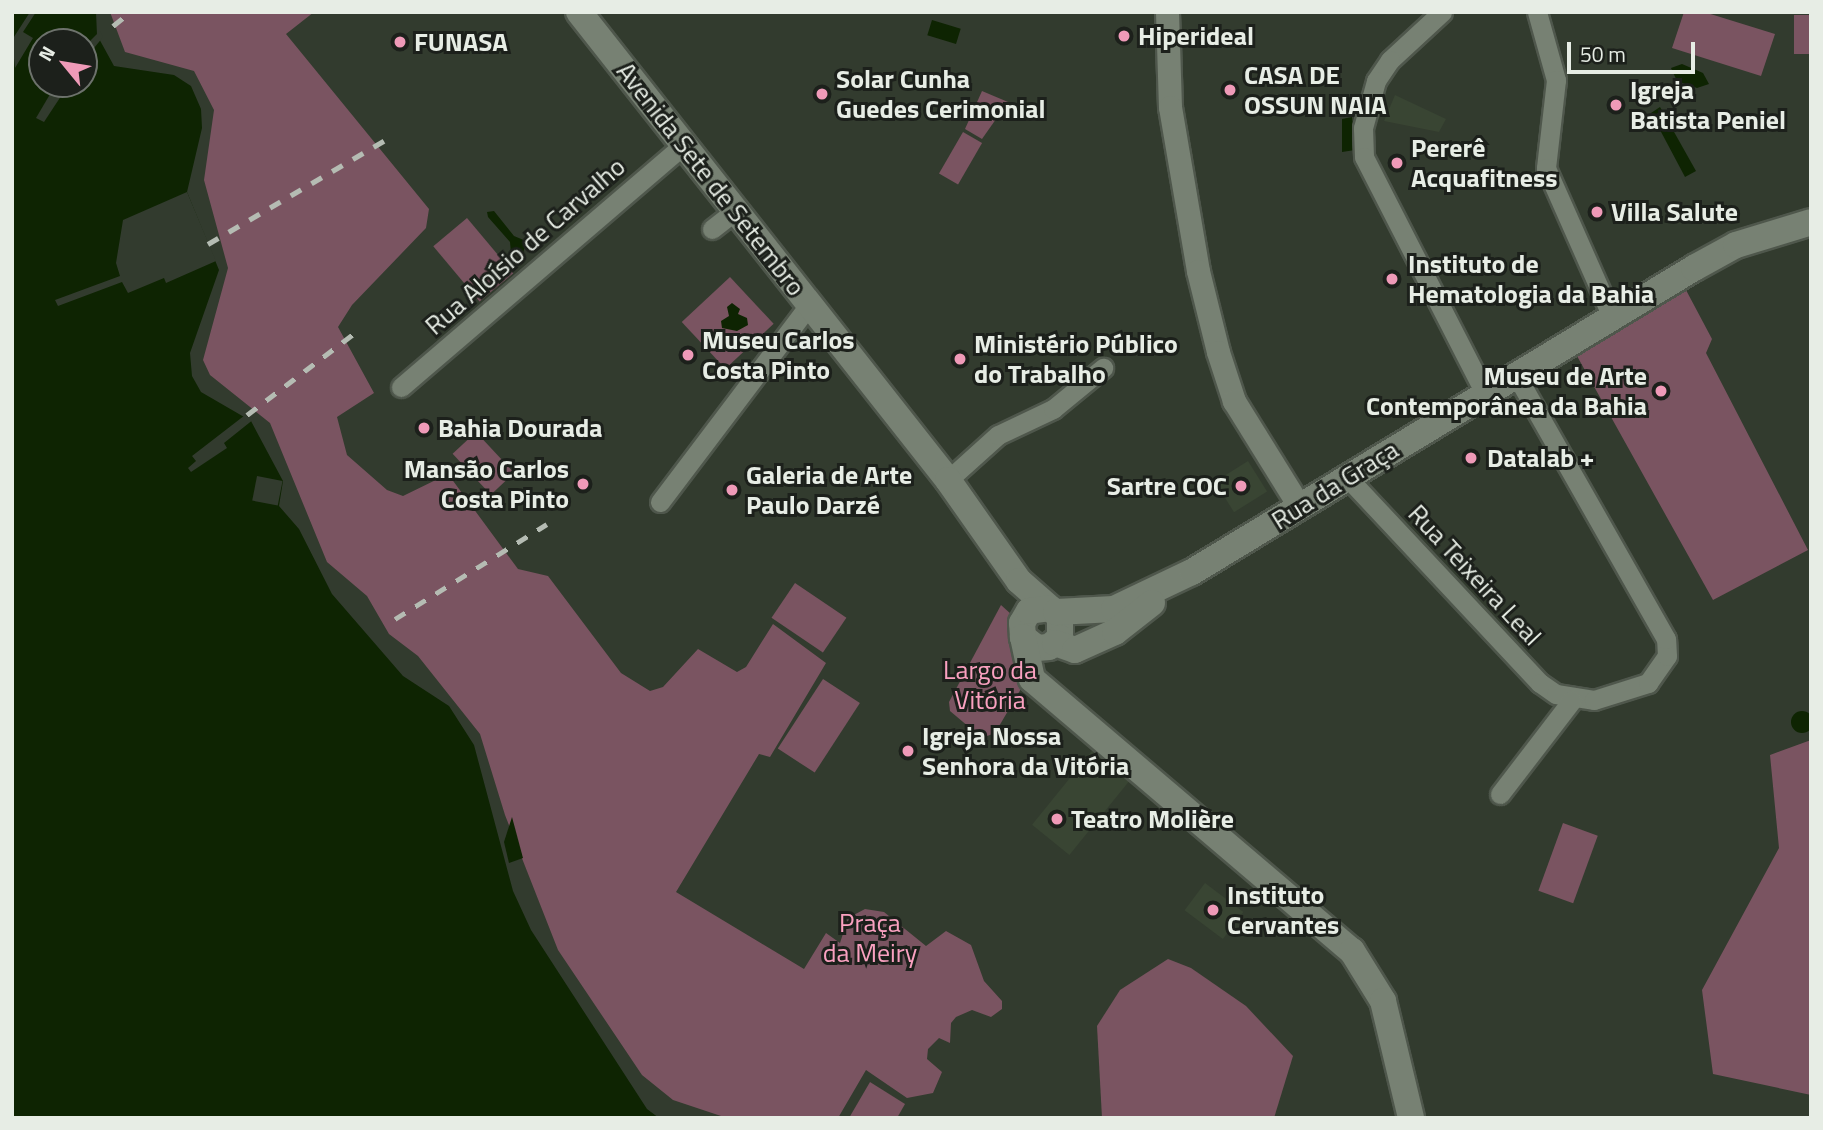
<!DOCTYPE html>
<html>
<head>
<meta charset="utf-8">
<style>
  body { margin:0 }
  #map { position:relative; width:1823px; height:1130px; overflow:hidden; background:#323b2e; font-family:"Titillium Web",sans-serif }
  div>[style] { position:absolute }
  .built>* { inset:0; background:#394533; transform-origin:0 0 }
  .green>* { inset:0; background:#7a5461; transform-origin:0 0 }
  .water>* { inset:0; background:#0e2402; transform-origin:0 0 }
  .round { border-radius:50% }
  .pier>* { inset:0; background:#323b2e; transform-origin:0 0 }
  .roads { filter:drop-shadow(2px 0 #4f574c) drop-shadow(-2px 0 #4f574c) drop-shadow(0 2px #4f574c) drop-shadow(0 -2px #4f574c) }
  .minor>* { height:19px; margin:-9.5px; padding:0 9.5px; transform-origin:9.5px; border-radius:9.5px; background:#778173 }
  .tertiary>* { height:23px; margin:-11.5px; padding:0 11.5px; transform-origin:11.5px; border-radius:11.5px; background:#778173 }
  .secondary>* { height:26px; margin:-13px; padding:0 13px; transform-origin:13px; border-radius:13px; background:#778173 }
  .rail>* { height:5px; margin-top:-2.5px; transform-origin:0; background:repeating-linear-gradient(90deg,#b5bcb3 0 12px,transparent 0 24px) }
  .dots>* { width:19px; height:19px; translate:-50% -50%; box-sizing:border-box; border:4px solid #1c201b; border-radius:50% }
  span { translate:-50% -50%; white-space:nowrap; text-align:center; line-height:1.15; -webkit-text-stroke:6px #1c201b; paint-order:stroke }
  .poi-label { font-size:26px; color:#e7ede5; font-weight:700 }
  .left { translate:0 -50%; text-align:left }
  .right { translate:-100% -50%; text-align:right }
  .street-label { font-size:26px; color:#e7ede5 }
  .park-label { font-size:26px; color:#faa1c0 }
  .frame { position:absolute; inset:0; border:14px solid #e7ede5; pointer-events:none }
  .north { position:absolute; left:28px; top:28px; width:70px; height:70px; box-sizing:border-box; background:#1c201b; border:2px solid #6d726c; border-radius:50%; rotate:300deg; font-size:19px; font-weight:700; line-height:28px; text-align:center; color:#e7ede5 }
  .north::after { content:''; display:block; margin:auto; width:24px; height:32px; background:#ef9ab8; clip-path:polygon(50% 0,100% 100%,50% 72%,0 100%) }
  .scale { position:absolute; left:1567px; top:42px; width:128px; height:32px; box-sizing:border-box; border:4px solid #e7ede5; border-top:0; padding-left:9px; font-size:21px; line-height:24px; white-space:nowrap; color:#e7ede5; -webkit-text-stroke:5px #1c201b; paint-order:stroke }
</style>
</head>
<body>
<div id="map">
  <div class="built">
    <i style="clip-path:polygon(1395px 95px,1446px 119px,1439px 132px,1384px 121px)"></i>
    <i style="left:1248px;top:461px;width:36px;height:39px;rotate:58deg"></i>
    <i style="left:1095px;top:747px;width:48px;height:100px;rotate:39deg"></i>
    <i style="left:1205px;top:883px;width:48px;height:34px;rotate:37deg"></i>
  </div>
  <div class="green">
    <i style="clip-path:polygon(110px 12px,314px 12px,286px 34px,429px 209px,426px 228px,352px 305px,338px 327px,374px 393px,337px 417px,347px 455px,387px 490px,403px 496px,448px 474px,518px 569px,548px 576px,621px 673px,650px 691px,663px 687px,698px 649px,737px 672px,746px 667px,773px 624px,826px 663px,770px 757px,759px 754px,676px 892px,804px 969px,826px 933px,840px 943px,848px 918px,865px 909px,884px 912px,926px 946px,946px 931px,971px 945px,984px 981px,1002px 1001px,1002px 1009px,991px 1017px,972px 1010px,956px 1017px,951px 1023px,950px 1043px,939px 1038px,928px 1049px,927px 1059px,942px 1072px,933px 1093px,907px 1098px,866px 1070px,838px 1118px,727px 1118px,673px 1100px,642px 1075px,558px 950px,505px 815px,480px 734px,418px 656px,389px 634px,367px 596px,327px 562px,270px 423px,210px 375px,203px 360px,228px 268px,204px 180px,214px 110px,194px 71px,125px 52px)"></i>
    <i style="clip-path:polygon(1684px 12px,1704px 12px,1775px 34px,1761px 76px,1672px 48px)"></i>
    <i style="left:1794px;top:15px;width:17px;height:39px"></i>
    <i style="clip-path:polygon(982px 91px,1008px 102px,982px 139px,965px 129px)"></i>
    <i style="left:963px;top:132px;width:22px;height:48px;rotate:30deg"></i>
    <i style="left:467px;top:218px;width:72px;height:44px;rotate:50deg"></i>
    <i style="left:730px;top:277px;width:64px;height:66px;rotate:47deg"></i>
    <i style="clip-path:polygon(1686px 290px,1712px 339px,1706px 353px,1808px 550px,1713px 600px,1577px 356px)"></i>
    <i style="left:476px;top:432px;width:56px;height:32px;rotate:47deg"></i>
    <i style="left:795px;top:583px;width:62px;height:42px;rotate:34deg"></i>
    <i style="clip-path:polygon(1001px 605px,1012px 615px,1025px 682px,995px 733px,982px 738px,950px 711px,949px 702px)"></i>
    <i style="left:823px;top:679px;width:44px;height:83px;rotate:33deg"></i>
    <i style="clip-path:polygon(1811px 740px,1811px 1095px,1713px 1074px,1702px 990px,1779px 848px,1770px 755px)"></i>
    <i style="left:1563px;top:823px;width:37px;height:72px;rotate:20deg"></i>
    <i style="clip-path:polygon(1168px 959px,1191px 968px,1246px 1006px,1293px 1056px,1274px 1118px,1102px 1118px,1097px 1026px,1120px 990px)"></i>
    <i style="clip-path:polygon(870px 1082px,905px 1104px,897px 1118px,849px 1118px)"></i>
  </div>
  <div class="water">
    <i style="clip-path:polygon(evenodd,12px 12px,96px 12px,97px 35px,114px 66px,174px 75px,191px 86px,201px 109px,202px 128px,187px 192px,219px 270px,190px 353px,192px 376px,201px 392px,251px 421px,283px 481px,279px 506px,299px 529px,332px 594px,403px 676px,449px 706px,474px 745px,513px 891px,531px 930px,647px 1109px,659px 1118px,12px 1118px,12px 12px,42px 42px,84px 42px,84px 84px,42px 84px,42px 42px)"></i>
    <i style="left:932px;top:20px;width:30px;height:16px;rotate:17deg"></i>
    <i style="clip-path:polygon(1682px 64px,1703px 73px,1709px 84px,1697px 88px,1677px 81px,1671px 68px)"></i>
    <i style="clip-path:polygon(1660px 107px,1696px 171px,1685px 177px,1651px 113px)"></i>
    <i style="clip-path:polygon(1352px 117px,1355px 150px,1342px 152px,1342px 119px)"></i>
    <i style="clip-path:polygon(494px 211px,514px 236px,526px 241px,523px 254px,511px 253px,510px 242px,488px 217px,487px 212px)"></i>
    <i style="clip-path:polygon(732px 303px,740px 309px,738px 314px,747px 318px,748px 325px,737px 331px,722px 328px,721px 321px,729px 316px,727px 307px)"></i>
    <i class="round" style="left:1791px;top:711px;width:22px;height:22px"></i>
    <i style="clip-path:polygon(512px 817px,523px 858px,509px 863px,504px 842px)"></i>
  </div>
  <div class="pier">
    <i style="clip-path:polygon(30px 12px,36px 12px,23px 32px,33px 38px,15px 68px,12px 40px)"></i>
    <i style="clip-path:polygon(100px 31px,103px 37px,86px 58px,90px 67px,84px 76px,84px 47px)"></i>
    <i style="clip-path:polygon(56px 84px,69px 84px,44px 122px,36px 118px)"></i>
    <i style="clip-path:polygon(187px 192px,216px 261px,166px 283px,164px 278px,128px 293px,122px 282px,58px 306px,55px 300px,120px 276px,116px 263px,123px 220px)"></i>
    <i style="clip-path:polygon(249px 412px,254px 419px,224px 443px,227px 448px,191px 472px,188px 468px,196px 461px,192px 456px)"></i>
    <i style="left:257px;top:476px;width:26px;height:25px;rotate:11deg"></i>
  </div>
  <div class="roads">
    <div class="minor">
      <i style="left:1442px;top:12px;width:71px;rotate:137.3deg"></i>
      <i style="left:1390px;top:60px;width:25px;rotate:124deg"></i>
      <i style="left:1376px;top:81px;width:49px;rotate:105.5deg"></i>
      <i style="left:1363px;top:128px;width:29px;rotate:88deg"></i>
      <i style="left:1364px;top:157px;width:265px;rotate:62.9deg"></i>
      <i style="left:1537px;top:12px;width:71px;rotate:74.4deg"></i>
      <i style="left:1556px;top:80px;width:89px;rotate:96.5deg"></i>
      <i style="left:1546px;top:168px;width:163px;rotate:66.1deg"></i>
      <i style="left:712px;top:229px;width:31px;rotate:-38deg"></i>
      <i style="left:401px;top:387px;width:372px;rotate:-40.6deg"></i>
      <i style="left:1346px;top:476px;width:284px;rotate:46.9deg"></i>
      <i style="left:1540px;top:683px;width:19px;rotate:35deg"></i>
      <i style="left:1556px;top:694px;width:38px;rotate:9deg"></i>
      <i style="left:1594px;top:700px;width:57px;rotate:-17.5deg"></i>
      <i style="left:1648px;top:683px;width:33px;rotate:-55deg"></i>
      <i style="left:1667px;top:656px;width:17px;rotate:-93deg"></i>
      <i style="left:1666px;top:639px;width:304px;rotate:-119.6deg"></i>
      <i style="left:948px;top:480px;width:67px;rotate:-42deg"></i>
      <i style="left:998px;top:435px;width:61px;rotate:-25.3deg"></i>
      <i style="left:1053px;top:409px;width:65px;rotate:-39.4deg"></i>
      <i style="left:660px;top:502px;width:248px;rotate:-52.9deg"></i>
      <i style="left:1500px;top:794px;width:118px;rotate:-52.5deg"></i>
    </div>
    <div class="tertiary">
      <i style="left:1167px;top:12px;width:95px;rotate:88.2deg"></i>
      <i style="left:1170px;top:107px;width:166px;rotate:80.3deg"></i>
      <i style="left:1198px;top:271px;width:83px;rotate:76.1deg"></i>
      <i style="left:1218px;top:352px;width:52px;rotate:71.9deg"></i>
      <i style="left:1234px;top:401px;width:123px;rotate:58.2deg"></i>
    </div>
    <div class="secondary">
      <i style="left:579px;top:12px;width:596px;rotate:51.75deg"></i>
      <i style="left:948px;top:480px;width:123px;rotate:54.9deg"></i>
      <i style="left:1019px;top:581px;width:55px;rotate:41.3deg"></i>
      <i style="left:1060px;top:617px;width:21px;rotate:90deg"></i>
      <i style="left:1060px;top:638px;width:14px;rotate:141deg"></i>
      <i style="left:1049px;top:647px;width:12px;rotate:175deg"></i>
      <i style="left:1037px;top:648px;width:18px;rotate:-142deg"></i>
      <i style="left:1023px;top:637px;width:14px;rotate:-94deg"></i>
      <i style="left:1022px;top:623px;width:14px;rotate:-60deg"></i>
      <i style="left:1029px;top:611px;width:21px;rotate:-8deg"></i>
      <i style="left:1056px;top:612px;width:58px;rotate:-3deg"></i>
      <i style="left:1114px;top:609px;width:86px;rotate:-25.4deg"></i>
      <i style="left:1192px;top:572px;width:587px;rotate:-31.2deg"></i>
      <i style="left:1694px;top:268px;width:48px;rotate:-28.7deg"></i>
      <i style="left:1736px;top:245px;width:78px;rotate:-17deg"></i>
      <i style="left:1023px;top:637px;width:43px;rotate:77.9deg"></i>
      <i style="left:1032px;top:679px;width:420px;rotate:40.4deg"></i>
      <i style="left:1352px;top:951px;width:59px;rotate:58.2deg"></i>
      <i style="left:1383px;top:1001px;width:120px;rotate:76.5deg"></i>
      <i style="left:1055px;top:643px;width:21px;rotate:19deg"></i>
      <i style="left:1075px;top:650px;width:44px;rotate:-24.2deg"></i>
      <i style="left:1115px;top:632px;width:47px;rotate:-38.1deg"></i>
    </div>
  </div>
  <div class="rail">
    <i style="left:113px;top:26px;width:22px;rotate:-39deg"></i>
    <i style="left:208px;top:244px;width:205px;rotate:-30.4deg"></i>
    <i style="left:247px;top:415px;width:137px;rotate:-37.3deg"></i>
    <i style="left:395px;top:619px;width:179px;rotate:-32deg"></i>
  </div>
  <div class="dots">
    <i style="left:1124px;top:36px;background:#ef9ab8"></i>
    <i style="left:400px;top:42px;background:#ef9ab8"></i>
    <i style="left:1230px;top:90px;background:#ef9ab8"></i>
    <i style="left:822px;top:94px;background:#ef9ab8"></i>
    <i style="left:1616px;top:105px;background:#ef9ab8"></i>
    <i style="left:1397px;top:163px;background:#ef9ab8"></i>
    <i style="left:1597px;top:212px;background:#ef9ab8"></i>
    <i style="left:1392px;top:279px;background:#ef9ab8"></i>
    <i style="left:688px;top:355px;background:#ef9ab8"></i>
    <i style="left:960px;top:359px;background:#ef9ab8"></i>
    <i style="left:1661px;top:391px;background:#ef9ab8"></i>
    <i style="left:424px;top:428px;background:#ef9ab8"></i>
    <i style="left:1471px;top:458px;background:#ef9ab8"></i>
    <i style="left:583px;top:484px;background:#ef9ab8"></i>
    <i style="left:1241px;top:486px;background:#ef9ab8"></i>
    <i style="left:732px;top:490px;background:#ef9ab8"></i>
    <i style="left:908px;top:751px;background:#ef9ab8"></i>
    <i style="left:1057px;top:819px;background:#ef9ab8"></i>
    <i style="left:1213px;top:910px;background:#ef9ab8"></i>
  </div>
  <div class="poi-label">
    <span class="left" style="left:1138px;top:36px">Hiperideal</span>
    <span class="left" style="left:414px;top:42px">FUNASA</span>
    <span class="left" style="left:1244px;top:90px">CASA DE<br>OSSUN NAIA</span>
    <span class="left" style="left:836px;top:94px">Solar Cunha<br>Guedes Cerimonial</span>
    <span class="left" style="left:1630px;top:105px">Igreja<br>Batista Peniel</span>
    <span class="left" style="left:1411px;top:163px">Pererê<br>Acquafitness</span>
    <span class="left" style="left:1611px;top:212px">Villa Salute</span>
    <span class="left" style="left:1408px;top:279px">Instituto de<br>Hematologia da Bahia</span>
    <span class="left" style="left:702px;top:355px">Museu Carlos<br>Costa Pinto</span>
    <span class="left" style="left:974px;top:359px">Ministério Público<br>do Trabalho</span>
    <span class="right" style="left:1647px;top:391px">Museu de Arte<br>Contemporânea da Bahia</span>
    <span class="left" style="left:438px;top:428px">Bahia Dourada</span>
    <span class="left" style="left:1487px;top:458px">Datalab +</span>
    <span class="right" style="left:569px;top:484px">Mansão Carlos<br>Costa Pinto</span>
    <span class="left" style="left:746px;top:490px">Galeria de Arte<br>Paulo Darzé</span>
    <span class="right" style="left:1227px;top:486px">Sartre COC</span>
    <span class="left" style="left:922px;top:751px">Igreja Nossa<br>Senhora da Vitória</span>
    <span class="left" style="left:1071px;top:819px">Teatro Molière</span>
    <span class="left" style="left:1227px;top:910px">Instituto<br>Cervantes</span>
  </div>
  <div class="street-label">
    <span style="left:711px;top:179px;rotate:52deg">Avenida Sete de Setembro</span>
    <span style="left:525px;top:246px;rotate:-41deg">Rua Aloísio de Carvalho</span>
    <span style="left:1335px;top:485px;rotate:-32deg">Rua da Graça</span>
    <span style="left:1475px;top:575px;rotate:47deg">Rua Teixeira Leal</span>
  </div>
  <div class="park-label">
    <span style="left:990px;top:685px">Largo da<br>Vitória</span>
    <span style="left:870px;top:938px">Praça<br>da Meiry</span>
  </div>
  <div class="frame"></div>
  <div class="north">N</div>
  <div class="scale">50 m</div>
</div>
</body>
</html>
